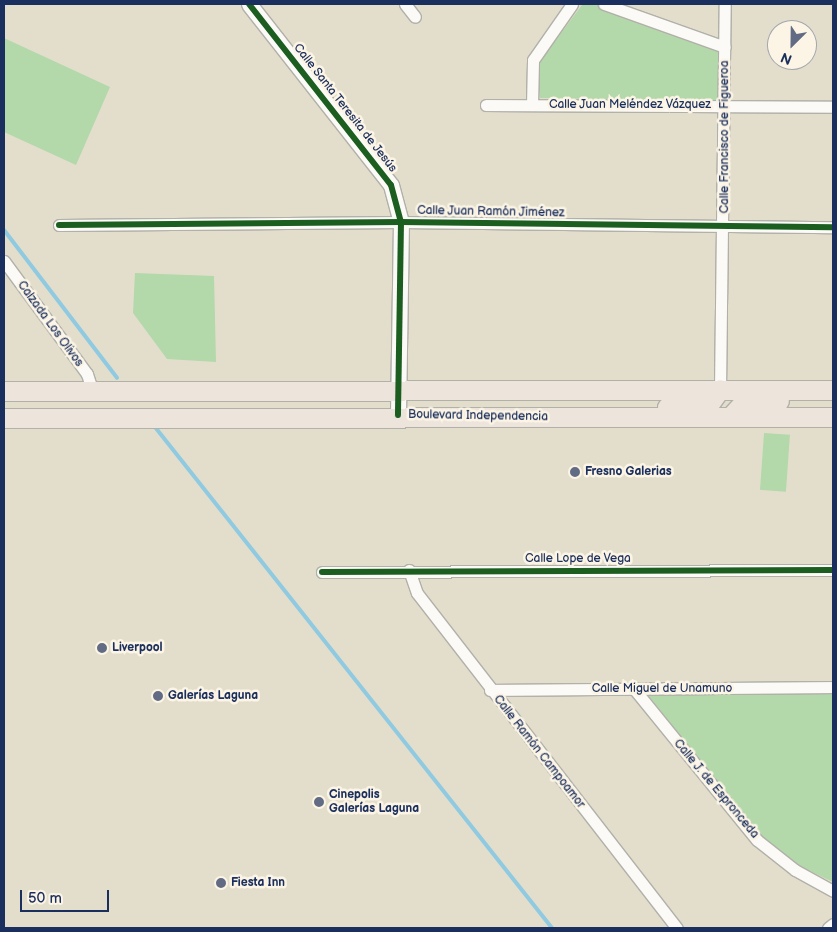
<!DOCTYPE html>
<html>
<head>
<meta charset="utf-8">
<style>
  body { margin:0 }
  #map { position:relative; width:837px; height:932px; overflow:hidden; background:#e3decc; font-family:"Balsamiq Sans",sans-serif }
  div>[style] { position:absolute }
  .green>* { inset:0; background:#b3d8aa; transform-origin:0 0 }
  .stream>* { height:4px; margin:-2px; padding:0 2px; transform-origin:2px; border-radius:2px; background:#90cae1 }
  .roads { filter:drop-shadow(1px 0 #b1b0a9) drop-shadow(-1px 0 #b1b0a9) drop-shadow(0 1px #b1b0a9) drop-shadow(0 -1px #b1b0a9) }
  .minor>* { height:11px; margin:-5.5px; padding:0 5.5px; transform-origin:5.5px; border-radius:5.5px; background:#fbfaf7 }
  .tertiary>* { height:15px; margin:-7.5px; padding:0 7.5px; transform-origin:7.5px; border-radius:7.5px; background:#fbfaf7 }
  .primary>* { height:19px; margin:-9.5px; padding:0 9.5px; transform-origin:9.5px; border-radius:9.5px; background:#ede5dc }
  .cycleway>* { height:6px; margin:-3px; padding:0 3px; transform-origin:3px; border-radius:3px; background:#1b5e20 }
  .dots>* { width:14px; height:14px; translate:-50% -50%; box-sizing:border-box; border:2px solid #fcf5e5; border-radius:50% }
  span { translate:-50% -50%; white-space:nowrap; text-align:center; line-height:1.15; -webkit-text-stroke:5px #fcf5e5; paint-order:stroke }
  .street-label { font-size:12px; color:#1b2f5e }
  .poi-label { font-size:12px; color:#1b2f5e; font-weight:700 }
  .left { translate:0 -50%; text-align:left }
  .frame { position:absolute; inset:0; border:5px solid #1b2f5e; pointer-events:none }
  .north { position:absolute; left:767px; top:20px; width:50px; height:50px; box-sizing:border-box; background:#fcf5e5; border:1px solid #a2a6af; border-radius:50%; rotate:203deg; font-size:14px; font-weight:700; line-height:20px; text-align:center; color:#1b2f5e }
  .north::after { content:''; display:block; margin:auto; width:18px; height:22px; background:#616c84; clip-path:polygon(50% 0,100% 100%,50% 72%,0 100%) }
  .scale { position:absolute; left:20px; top:890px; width:89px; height:22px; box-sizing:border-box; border:2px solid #1b2f5e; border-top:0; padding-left:6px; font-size:15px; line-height:18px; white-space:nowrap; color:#1b2f5e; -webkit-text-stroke:4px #fcf5e5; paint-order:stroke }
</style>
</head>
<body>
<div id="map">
  <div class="green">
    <i style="clip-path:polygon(594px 4px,722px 49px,723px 101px,540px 98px,537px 65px,582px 5px)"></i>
    <i style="clip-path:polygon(4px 38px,110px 87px,76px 165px,4px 132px)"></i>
    <i style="clip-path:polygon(135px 273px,214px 276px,216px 362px,167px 359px,133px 313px)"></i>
    <i style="left:764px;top:433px;width:26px;height:57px;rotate:4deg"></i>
    <i style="clip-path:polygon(833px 693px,833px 882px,793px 863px,760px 835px,648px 695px)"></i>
  </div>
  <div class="stream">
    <i style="left:4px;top:230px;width:186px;rotate:52.6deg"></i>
    <i style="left:155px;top:427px;width:639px;rotate:51.61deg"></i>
  </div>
  <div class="roads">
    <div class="minor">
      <i style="left:405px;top:4px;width:16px;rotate:52deg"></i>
      <i style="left:604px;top:4px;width:128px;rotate:19.6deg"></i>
      <i style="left:486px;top:105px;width:347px;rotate:0.3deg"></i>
      <i style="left:532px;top:105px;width:45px;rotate:-88.7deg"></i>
      <i style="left:533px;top:60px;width:68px;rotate:-55.1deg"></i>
      <i style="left:59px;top:225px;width:342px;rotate:-0.5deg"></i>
      <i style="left:401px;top:222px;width:432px;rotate:0.7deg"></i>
      <i style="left:4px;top:261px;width:140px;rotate:53.7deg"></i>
      <i style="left:87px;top:374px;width:16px;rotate:72deg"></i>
      <i style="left:720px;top:389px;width:385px;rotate:-89.3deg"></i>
      <i style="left:409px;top:570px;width:24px;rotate:71deg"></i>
      <i style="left:417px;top:593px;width:424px;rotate:52.2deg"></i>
      <i style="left:322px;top:572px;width:511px;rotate:-0.22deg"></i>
      <i style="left:490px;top:690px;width:343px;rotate:-0.5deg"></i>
      <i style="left:635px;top:690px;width:193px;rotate:50.9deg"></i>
      <i style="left:757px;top:840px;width:48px;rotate:38.3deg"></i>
      <i style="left:795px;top:870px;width:43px;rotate:28.9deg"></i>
      <i style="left:828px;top:928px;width:6px;rotate:-39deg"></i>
    </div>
    <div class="tertiary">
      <i style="left:249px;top:4px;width:230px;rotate:51.9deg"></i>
      <i style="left:391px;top:185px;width:38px;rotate:75deg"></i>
      <i style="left:401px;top:222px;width:193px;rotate:90.9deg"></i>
    </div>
    <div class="primary">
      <i style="left:4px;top:391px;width:829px;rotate:-0.07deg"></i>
      <i style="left:667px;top:407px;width:43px;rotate:-5.3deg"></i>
      <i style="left:710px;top:403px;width:17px;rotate:-54deg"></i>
      <i style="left:730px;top:417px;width:18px;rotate:-47deg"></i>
      <i style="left:742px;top:404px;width:37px;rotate:-5deg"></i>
      <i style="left:4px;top:418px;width:829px;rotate:-0.07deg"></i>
    </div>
  </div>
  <div class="cycleway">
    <i style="left:249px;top:4px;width:230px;rotate:51.9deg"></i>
    <i style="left:391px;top:185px;width:38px;rotate:75deg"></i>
    <i style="left:401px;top:222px;width:193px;rotate:90.9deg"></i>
    <i style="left:59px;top:225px;width:342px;rotate:-0.5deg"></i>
    <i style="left:401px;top:222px;width:432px;rotate:0.7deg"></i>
    <i style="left:322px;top:572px;width:511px;rotate:-0.22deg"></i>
  </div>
  <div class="dots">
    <i style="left:575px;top:472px;background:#616c84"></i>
    <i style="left:102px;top:648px;background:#616c84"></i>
    <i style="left:158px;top:696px;background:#616c84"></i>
    <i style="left:319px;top:802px;background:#616c84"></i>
    <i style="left:221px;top:883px;background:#616c84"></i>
  </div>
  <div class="street-label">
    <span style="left:630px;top:105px">Calle Juan Meléndez Vázquez</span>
    <span style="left:345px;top:108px;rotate:52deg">Calle Santa Teresita de Jesús</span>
    <span style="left:725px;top:137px;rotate:-90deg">Calle Francisco de Figueroa</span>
    <span style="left:491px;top:212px;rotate:1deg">Calle Juan Ramón Jiménez</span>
    <span style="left:50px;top:324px;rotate:54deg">Calzada Los Olivos</span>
    <span style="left:478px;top:416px;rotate:1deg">Boulevard Independencia</span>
    <span style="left:578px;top:559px">Calle Lope de Vega</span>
    <span style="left:662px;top:689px">Calle Miguel de Unamuno</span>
    <span style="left:539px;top:752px;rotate:52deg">Calle Ramón Campoamor</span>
    <span style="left:716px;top:789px;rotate:50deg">Calle J. de Espronceda</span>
  </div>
  <div class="poi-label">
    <span class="left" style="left:585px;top:472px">Fresno Galerias</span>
    <span class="left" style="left:112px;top:648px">Liverpool</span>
    <span class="left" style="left:168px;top:696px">Galerías Laguna</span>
    <span class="left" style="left:329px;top:802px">Cinepolis<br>Galerías Laguna</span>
    <span class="left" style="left:231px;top:883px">Fiesta Inn</span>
  </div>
  <div class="frame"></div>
  <div class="north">N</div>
  <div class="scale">50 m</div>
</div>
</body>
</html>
